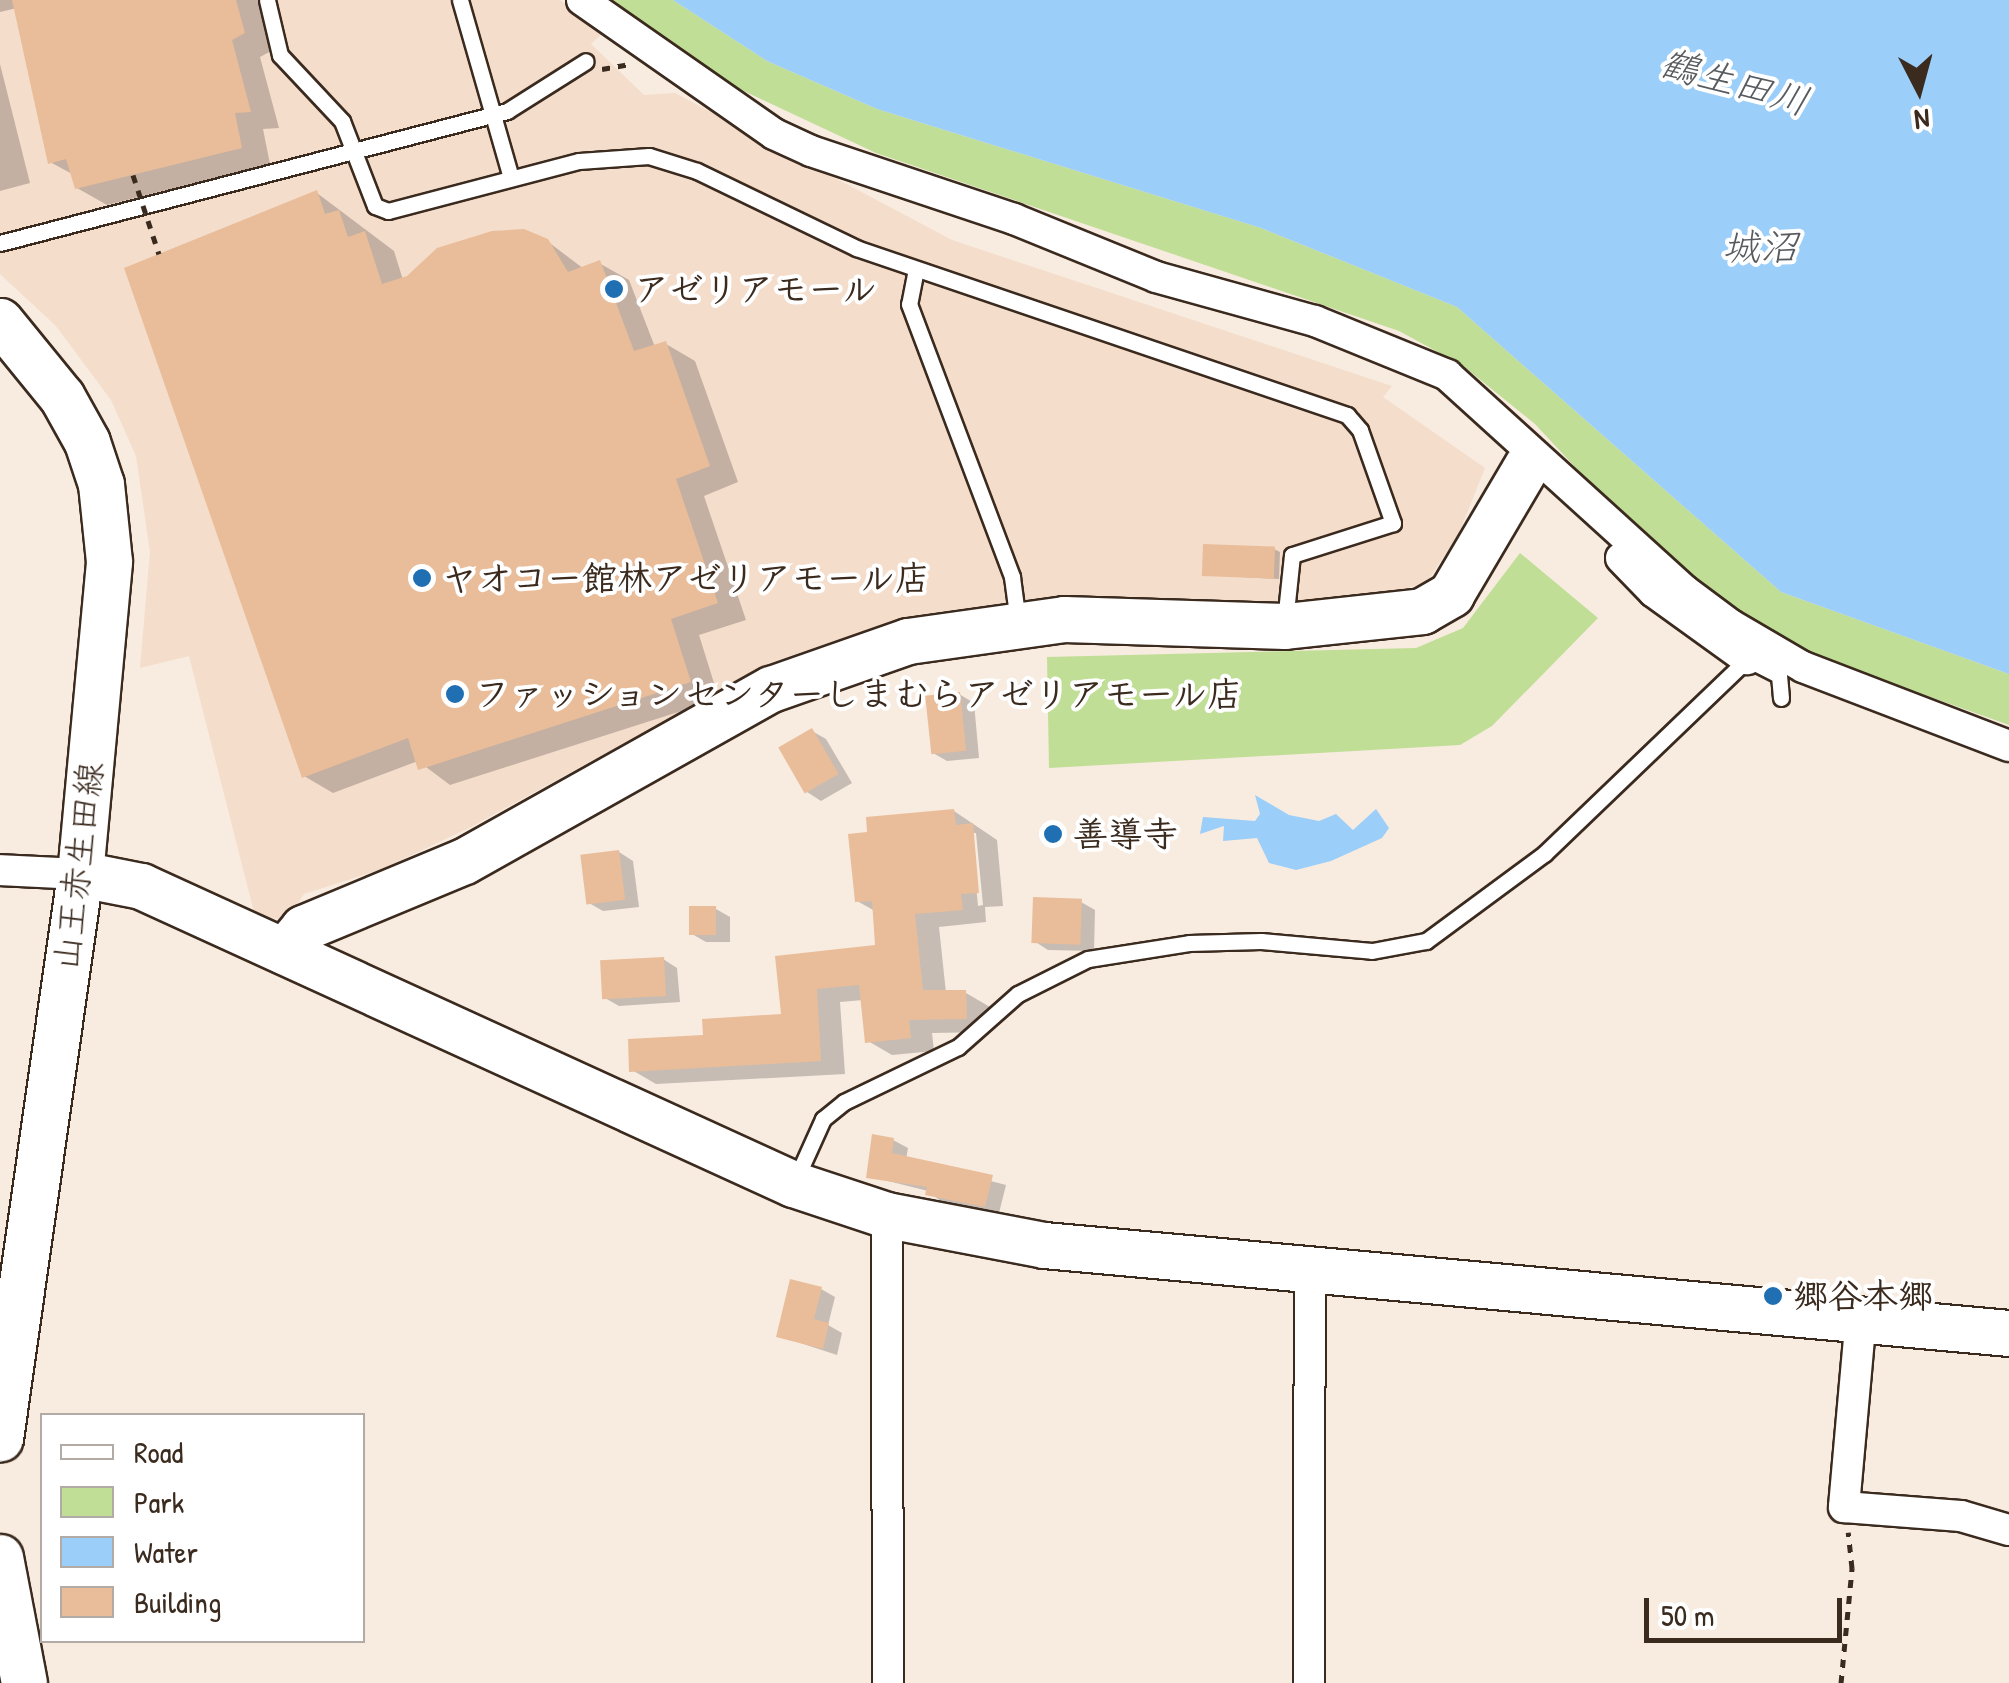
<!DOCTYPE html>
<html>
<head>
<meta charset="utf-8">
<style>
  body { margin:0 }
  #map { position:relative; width:2009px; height:1683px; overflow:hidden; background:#f8ebe0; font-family:"Patrick Hand","Klee One",sans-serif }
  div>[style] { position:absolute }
  .built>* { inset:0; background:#f4ddcb }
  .green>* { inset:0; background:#c0de96 }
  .water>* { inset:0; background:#9bcef8 }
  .shadow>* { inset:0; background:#0003 }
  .building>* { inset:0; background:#e9bd99; transform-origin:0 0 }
  .path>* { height:5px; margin-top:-2.5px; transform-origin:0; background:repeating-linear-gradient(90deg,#3b2a1e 0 8px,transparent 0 16px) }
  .roads { filter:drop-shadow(2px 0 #3b2a1e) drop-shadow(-2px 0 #3b2a1e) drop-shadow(0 2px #3b2a1e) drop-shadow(0 -2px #3b2a1e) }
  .lane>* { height:15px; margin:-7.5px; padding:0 7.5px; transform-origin:7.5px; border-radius:7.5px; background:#fff }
  .street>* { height:30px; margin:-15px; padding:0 15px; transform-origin:15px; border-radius:15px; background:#fff }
  .secondary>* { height:45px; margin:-22.5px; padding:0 22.5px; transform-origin:22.5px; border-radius:22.5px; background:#fff }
  .path-bridge>* { height:5px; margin-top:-2.5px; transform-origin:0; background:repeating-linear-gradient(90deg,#3b2a1e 0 8px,transparent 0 16px) }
  .dots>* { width:28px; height:28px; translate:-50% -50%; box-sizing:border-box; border:5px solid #fff; border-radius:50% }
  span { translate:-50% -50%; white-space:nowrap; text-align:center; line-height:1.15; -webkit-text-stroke:8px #fff; paint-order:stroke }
  .poi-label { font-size:35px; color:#3b2a1e; font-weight:700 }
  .left { translate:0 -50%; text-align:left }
  .street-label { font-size:35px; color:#3b2a1e }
  .water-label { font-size:38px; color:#585b5f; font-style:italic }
  .legend { position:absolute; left:40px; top:1413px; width:325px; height:230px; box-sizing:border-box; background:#fff; border:2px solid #b1aaa5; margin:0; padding:12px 18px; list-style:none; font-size:30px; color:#3b2a1e }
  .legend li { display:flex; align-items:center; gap:20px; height:50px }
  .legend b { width:50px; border:2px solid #b1aaa5 }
  .north { position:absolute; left:1869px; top:40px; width:100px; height:100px; -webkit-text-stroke:8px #fff; paint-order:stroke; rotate:174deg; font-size:28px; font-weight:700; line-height:40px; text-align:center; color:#3b2a1e }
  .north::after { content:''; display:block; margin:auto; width:35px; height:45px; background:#3b2a1e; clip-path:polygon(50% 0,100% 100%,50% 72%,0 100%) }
  .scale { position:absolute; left:1644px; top:1598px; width:198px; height:45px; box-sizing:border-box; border:5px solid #3b2a1e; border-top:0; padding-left:12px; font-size:30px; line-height:35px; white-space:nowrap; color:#3b2a1e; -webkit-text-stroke:8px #fff; paint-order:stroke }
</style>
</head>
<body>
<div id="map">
  <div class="built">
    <i style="clip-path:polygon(0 0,560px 0,603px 33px,591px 44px,644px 95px,675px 93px,952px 240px,1392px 386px,1383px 397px,1485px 468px,1459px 533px,1427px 582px,1370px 599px,1298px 603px,1078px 596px,918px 617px,859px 633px,769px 663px,471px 827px,382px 869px,304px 894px,287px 920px,255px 916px,189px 656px,140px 668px,150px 552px,136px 456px,111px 400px,56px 326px,0 274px)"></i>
  </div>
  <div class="green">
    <i style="clip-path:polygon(609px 0,673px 0,767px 61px,877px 109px,1261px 228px,1457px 307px,1781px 592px,2009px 674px,2009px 725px,1771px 640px,1645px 542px,1535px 424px,1462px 365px,1399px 331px,876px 153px,729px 84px)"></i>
    <i style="clip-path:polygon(1520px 553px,1598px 618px,1492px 726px,1460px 745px,1049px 768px,1047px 657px,1416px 648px,1463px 628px)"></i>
  </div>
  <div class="water">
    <i style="clip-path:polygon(673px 0,2009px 0,2009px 674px,1781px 592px,1457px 307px,1261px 228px,877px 109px,767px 61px)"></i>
    <i style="clip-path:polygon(1255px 795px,1289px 815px,1319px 821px,1336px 814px,1353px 830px,1376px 809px,1389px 828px,1382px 838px,1331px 861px,1296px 870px,1269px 863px,1257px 838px,1223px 841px,1224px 826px,1200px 834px,1203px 817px,1255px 821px,1260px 814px)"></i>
  </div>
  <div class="shadow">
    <i style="clip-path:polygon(0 0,260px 0,273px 50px,260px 57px,279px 128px,263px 129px,270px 164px,107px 205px,77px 188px,74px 175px,50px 162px,17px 8px,0 12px)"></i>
    <i style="clip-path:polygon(0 64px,30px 183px,0 191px)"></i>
    <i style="clip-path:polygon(317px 193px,394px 251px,403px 280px,547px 241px,584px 269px,599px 263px,629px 280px,655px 347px,666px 344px,695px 361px,738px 482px,704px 496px,746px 620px,699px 635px,719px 699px,450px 785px,418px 761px,333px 793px,304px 776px)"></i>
    <i style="clip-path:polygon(1274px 549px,1280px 552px,1279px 579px,1204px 575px)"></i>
    <i style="clip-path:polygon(959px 694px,974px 703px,979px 758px,947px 761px,933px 753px)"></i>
    <i style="clip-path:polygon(812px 731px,826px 739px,852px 783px,821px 801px,807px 792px)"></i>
    <i style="clip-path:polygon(evenodd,954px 811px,997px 840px,1003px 906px,985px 907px,986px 922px,939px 927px,946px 993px,966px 993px,990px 1007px,990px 1032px,932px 1033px,934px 1051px,892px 1055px,868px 1041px,863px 1000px,840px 1002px,845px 1074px,656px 1084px,632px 1070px,706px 1038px,784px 1017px,778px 958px,878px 947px,875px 911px,857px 901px,954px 811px,971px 833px,976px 833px,983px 905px,978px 906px,971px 833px)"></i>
    <i style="clip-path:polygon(619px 852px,633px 861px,639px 907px,603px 911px,589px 903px)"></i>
    <i style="clip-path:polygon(1081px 902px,1095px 910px,1094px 951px,1048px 950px,1034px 941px)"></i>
    <i style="clip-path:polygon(716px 909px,730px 917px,730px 942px,706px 942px,692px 934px)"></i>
    <i style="clip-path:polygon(663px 959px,677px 968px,680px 1002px,619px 1006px,605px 998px)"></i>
    <i style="clip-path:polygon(893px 1140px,908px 1148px,906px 1159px,1006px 1185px,999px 1213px,942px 1202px,928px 1191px,868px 1176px)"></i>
    <i style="clip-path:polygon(821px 1289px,835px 1297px,828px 1325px,842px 1333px,837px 1355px,779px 1336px)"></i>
  </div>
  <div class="building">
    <i style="clip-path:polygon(12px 0,236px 0,245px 33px,232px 40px,251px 112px,235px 113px,242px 148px,75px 189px,66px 159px,48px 164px)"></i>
    <i style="clip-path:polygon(317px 190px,325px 214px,339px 210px,348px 237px,365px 231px,382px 284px,407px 276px,437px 248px,492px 231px,524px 229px,548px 239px,568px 272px,600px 260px,634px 351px,666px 341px,710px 466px,676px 479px,718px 603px,671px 619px,691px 682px,418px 770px,408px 738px,302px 778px,124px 268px)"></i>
    <i style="left:1203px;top:544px;width:72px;height:32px;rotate:2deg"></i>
    <i style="left:960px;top:692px;width:59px;height:35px;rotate:84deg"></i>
    <i style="left:812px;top:728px;width:53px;height:39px;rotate:60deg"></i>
    <i style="clip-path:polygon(954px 809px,956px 825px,973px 823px,979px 893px,961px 894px,963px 910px,915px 914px,923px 990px,966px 990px,967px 1019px,909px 1020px,911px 1038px,865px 1043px,859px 985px,817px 989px,821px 1061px,629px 1072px,628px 1039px,703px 1035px,702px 1019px,781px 1014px,775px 956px,875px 945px,872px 901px,855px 902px,848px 834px,867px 832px,866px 817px)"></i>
    <i style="left:619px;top:850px;width:50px;height:39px;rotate:83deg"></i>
    <i style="left:1033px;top:897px;width:49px;height:46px;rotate:2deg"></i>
    <i style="left:716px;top:906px;width:29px;height:27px;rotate:90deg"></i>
    <i style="left:664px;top:957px;width:39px;height:64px;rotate:87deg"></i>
    <i style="clip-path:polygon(872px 1134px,894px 1138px,892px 1153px,993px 1175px,985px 1207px,925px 1195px,927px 1187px,866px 1178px)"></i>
    <i style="clip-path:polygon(790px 1279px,822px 1287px,814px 1319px,829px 1323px,823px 1349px,776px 1337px)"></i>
  </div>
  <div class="path">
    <i style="left:602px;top:69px;width:27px;rotate:-10deg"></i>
    <i style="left:1841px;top:1683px;width:116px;rotate:-84.5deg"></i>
    <i style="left:1852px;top:1568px;width:36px;rotate:-96deg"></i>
  </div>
  <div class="roads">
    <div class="lane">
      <i style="left:267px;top:0;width:57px;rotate:76.7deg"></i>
      <i style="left:280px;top:55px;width:91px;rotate:46.8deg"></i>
      <i style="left:342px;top:121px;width:91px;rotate:68.8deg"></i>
      <i style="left:375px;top:206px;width:14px;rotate:21deg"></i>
      <i style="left:388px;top:211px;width:197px;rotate:-14.7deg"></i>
      <i style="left:579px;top:161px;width:70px;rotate:-4.1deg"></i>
      <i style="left:649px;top:156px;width:50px;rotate:17.4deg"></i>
      <i style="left:697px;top:171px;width:177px;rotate:25.8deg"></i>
      <i style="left:856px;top:248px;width:519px;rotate:18.78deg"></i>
      <i style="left:1347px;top:415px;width:20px;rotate:49deg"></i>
      <i style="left:1360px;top:430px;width:99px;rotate:70.5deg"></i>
      <i style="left:1393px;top:523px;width:106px;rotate:162.4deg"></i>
      <i style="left:1292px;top:555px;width:67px;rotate:96deg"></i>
      <i style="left:460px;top:0;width:185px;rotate:74deg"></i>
      <i style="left:0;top:243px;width:524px;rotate:-14.59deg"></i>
      <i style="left:507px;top:111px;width:93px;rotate:-32.3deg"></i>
      <i style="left:916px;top:269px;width:36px;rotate:101deg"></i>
      <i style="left:909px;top:304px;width:292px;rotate:69.3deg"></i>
      <i style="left:1012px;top:577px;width:45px;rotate:82.4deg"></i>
      <i style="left:795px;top:1181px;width:68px;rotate:-65.7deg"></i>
      <i style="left:823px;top:1119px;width:27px;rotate:-39deg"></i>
      <i style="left:844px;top:1102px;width:127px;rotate:-25.8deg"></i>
      <i style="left:958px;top:1047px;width:80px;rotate:-41.5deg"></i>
      <i style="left:1018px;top:994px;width:78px;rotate:-26.6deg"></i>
      <i style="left:1088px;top:959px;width:102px;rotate:-9deg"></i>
      <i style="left:1189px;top:943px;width:72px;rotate:-1.6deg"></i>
      <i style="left:1261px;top:941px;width:111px;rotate:5.1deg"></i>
      <i style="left:1372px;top:951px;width:55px;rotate:-10.5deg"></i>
      <i style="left:1426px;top:941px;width:147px;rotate:-36.4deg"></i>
      <i style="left:1544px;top:854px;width:281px;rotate:-43.8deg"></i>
      <i style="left:1747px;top:659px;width:36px;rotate:27deg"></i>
      <i style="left:1779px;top:675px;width:23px;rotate:85deg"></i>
    </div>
    <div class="street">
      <i style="left:582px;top:0;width:234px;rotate:34.9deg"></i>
      <i style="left:774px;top:134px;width:41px;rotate:24.7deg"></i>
      <i style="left:811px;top:151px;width:214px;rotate:18.5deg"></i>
      <i style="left:1014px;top:219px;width:153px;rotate:22.2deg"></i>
      <i style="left:1156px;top:277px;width:165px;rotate:15.5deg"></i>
      <i style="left:1315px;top:321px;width:143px;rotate:22.2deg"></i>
      <i style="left:1447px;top:375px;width:320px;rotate:42.2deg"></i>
      <i style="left:1684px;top:590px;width:59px;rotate:36.7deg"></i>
      <i style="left:1731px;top:625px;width:83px;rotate:30.3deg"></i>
      <i style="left:1803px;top:667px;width:221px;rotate:21deg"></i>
      <i style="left:1621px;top:558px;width:47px;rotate:45.9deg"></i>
      <i style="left:1654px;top:592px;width:115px;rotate:35.8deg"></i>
      <i style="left:0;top:870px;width:80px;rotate:2.9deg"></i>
      <i style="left:887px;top:1215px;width:468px;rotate:89.9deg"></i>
      <i style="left:1861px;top:1316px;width:192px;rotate:95.1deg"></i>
      <i style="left:1844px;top:1507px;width:117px;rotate:4.4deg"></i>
      <i style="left:1961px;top:1516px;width:50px;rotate:16.3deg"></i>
      <i style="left:1309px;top:1683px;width:417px;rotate:-89.9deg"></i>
    </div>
    <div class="secondary">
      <i style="left:0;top:321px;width:98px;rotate:50.8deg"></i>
      <i style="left:62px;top:397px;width:51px;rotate:60.9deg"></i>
      <i style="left:87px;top:442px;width:44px;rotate:71.6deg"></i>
      <i style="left:101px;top:484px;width:78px;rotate:84.1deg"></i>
      <i style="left:109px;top:562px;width:313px;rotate:95.3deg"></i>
      <i style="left:80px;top:874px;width:570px;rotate:98.07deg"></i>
      <i style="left:80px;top:874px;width:62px;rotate:11.1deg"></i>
      <i style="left:141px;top:886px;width:717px;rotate:24.56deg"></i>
      <i style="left:793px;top:1184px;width:99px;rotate:18.3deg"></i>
      <i style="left:887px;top:1215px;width:160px;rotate:10.8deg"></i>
      <i style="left:1044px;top:1245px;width:969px;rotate:5.21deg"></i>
      <i style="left:284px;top:951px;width:30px;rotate:-50deg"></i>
      <i style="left:303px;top:928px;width:174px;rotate:-22.6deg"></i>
      <i style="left:464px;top:861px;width:352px;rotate:-29.3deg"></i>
      <i style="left:771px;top:689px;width:145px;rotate:-19.3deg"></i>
      <i style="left:908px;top:641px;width:158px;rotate:-8deg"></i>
      <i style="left:1064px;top:619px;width:221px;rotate:1.8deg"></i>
      <i style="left:1285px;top:626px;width:138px;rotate:-6.2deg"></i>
      <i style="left:1422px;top:611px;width:34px;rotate:-30deg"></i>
      <i style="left:1451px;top:594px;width:150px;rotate:-59.5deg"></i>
      <i style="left:0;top:1557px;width:128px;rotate:79.2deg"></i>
    </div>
  </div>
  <div class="path-bridge">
    <i style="left:133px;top:175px;width:83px;rotate:71.8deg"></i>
  </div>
  <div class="dots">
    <i style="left:614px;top:289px;background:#1f6fb2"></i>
    <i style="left:422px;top:578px;background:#1f6fb2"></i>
    <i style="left:455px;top:694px;background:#1f6fb2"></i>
    <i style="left:1053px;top:834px;background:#1f6fb2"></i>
    <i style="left:1773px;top:1296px;background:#1f6fb2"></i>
  </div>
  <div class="poi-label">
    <span class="left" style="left:634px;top:289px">アゼリアモール</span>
    <span class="left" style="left:442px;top:578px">ヤオコー館林アゼリアモール店</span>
    <span class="left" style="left:475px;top:694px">ファッションセンターしまむらアゼリアモール店</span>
    <span class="left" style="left:1073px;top:834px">善導寺</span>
    <span class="left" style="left:1793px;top:1296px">郷谷本郷</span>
  </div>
  <div class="street-label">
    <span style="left:78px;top:866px;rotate:-83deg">山王赤生田線</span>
  </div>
  <div class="water-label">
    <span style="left:1735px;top:82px;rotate:16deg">鶴生田川</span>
    <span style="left:1760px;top:247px">城沼</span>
  </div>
  <ul class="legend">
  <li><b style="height:12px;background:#fff"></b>Road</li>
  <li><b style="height:28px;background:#c0de96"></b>Park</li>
  <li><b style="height:28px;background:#9bcef8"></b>Water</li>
  <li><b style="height:28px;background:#e9bd99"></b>Building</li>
  </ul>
  <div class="north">N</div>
  <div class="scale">50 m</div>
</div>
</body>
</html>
